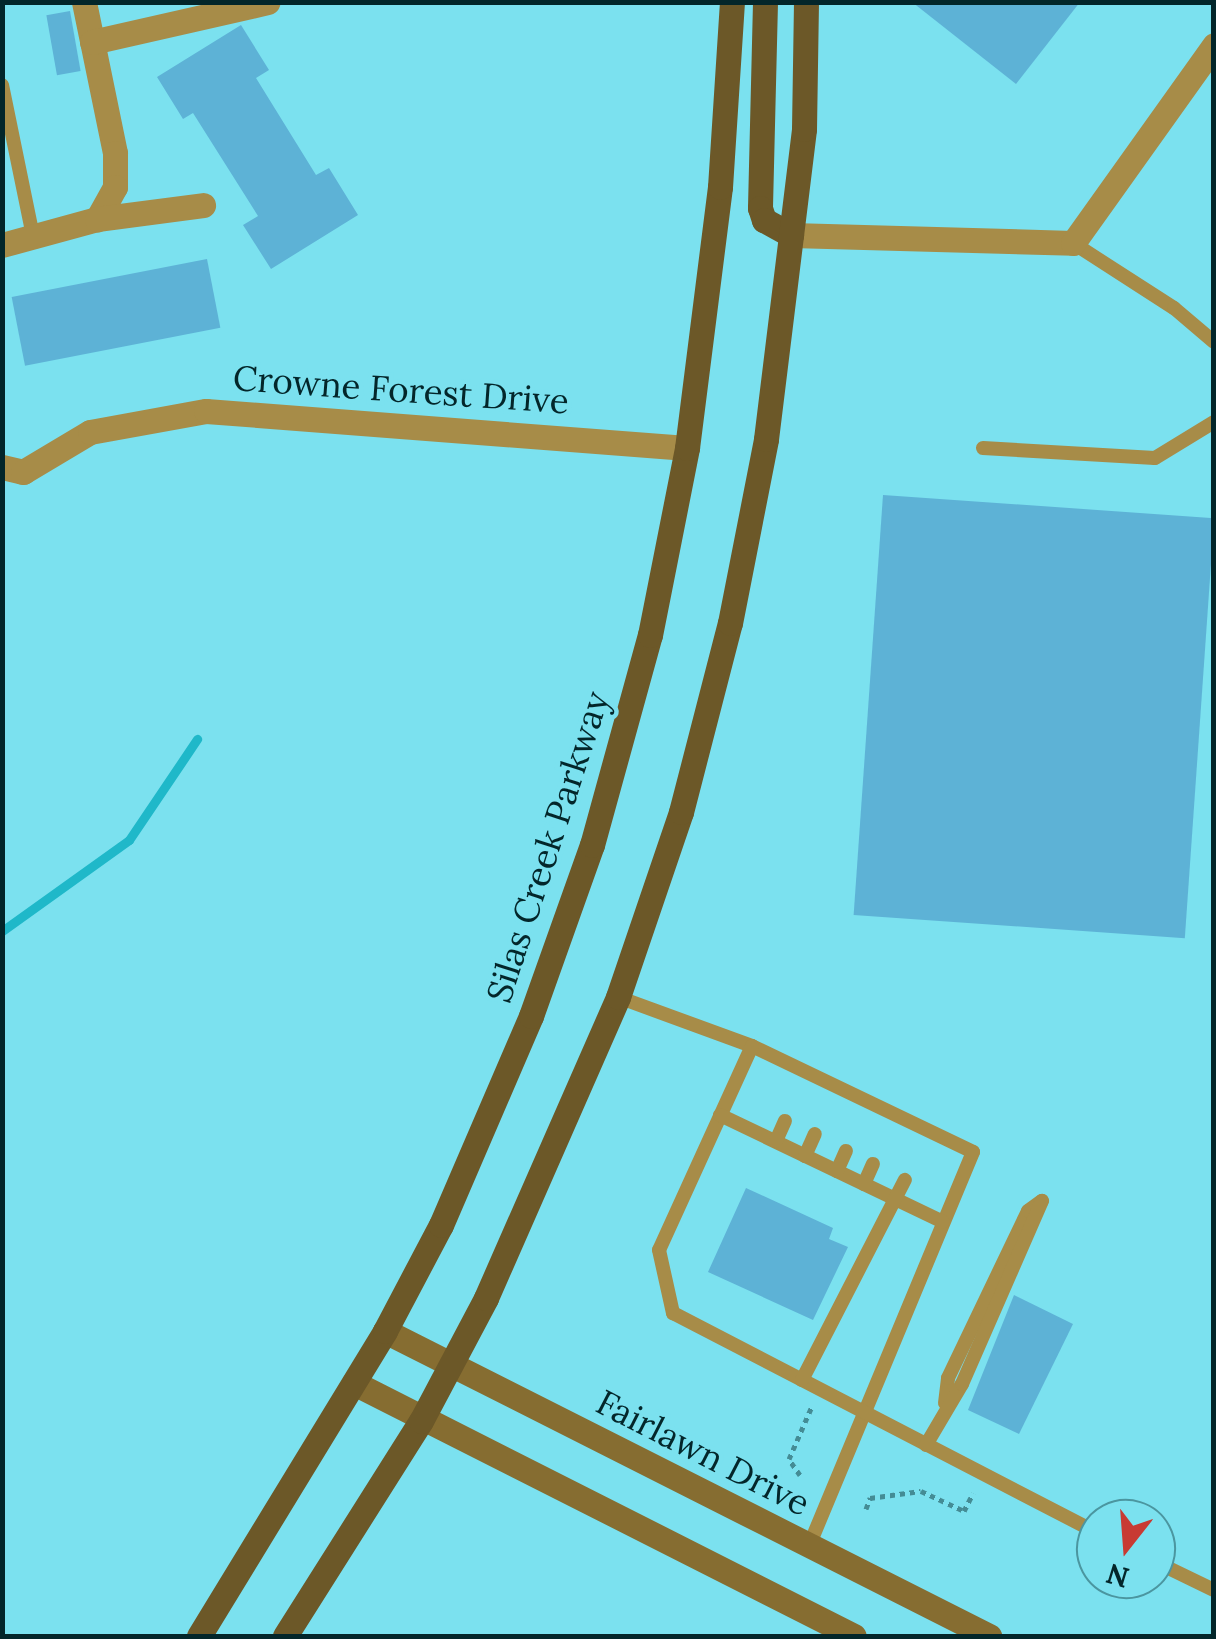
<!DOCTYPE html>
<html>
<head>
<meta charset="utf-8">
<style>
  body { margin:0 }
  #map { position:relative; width:1216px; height:1639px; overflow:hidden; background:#7be1ef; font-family:Lora,serif }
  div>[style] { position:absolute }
  .stream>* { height:9px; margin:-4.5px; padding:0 4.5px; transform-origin:4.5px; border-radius:4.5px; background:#1fb8c9 }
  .building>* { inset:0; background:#5db2d6; transform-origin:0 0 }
  .path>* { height:5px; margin-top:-2.5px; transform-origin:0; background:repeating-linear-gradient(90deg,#448c95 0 5px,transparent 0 10px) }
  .lane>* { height:14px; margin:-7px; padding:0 7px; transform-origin:7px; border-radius:7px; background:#a78c48 }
  .street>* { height:25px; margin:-12.5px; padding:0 12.5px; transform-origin:12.5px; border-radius:12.5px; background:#a78c48 }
  .secondary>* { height:25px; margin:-12.5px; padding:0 12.5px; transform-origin:12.5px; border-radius:12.5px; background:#866d31 }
  .primary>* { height:25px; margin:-12.5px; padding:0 12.5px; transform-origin:12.5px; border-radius:12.5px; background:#6c5828 }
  span { translate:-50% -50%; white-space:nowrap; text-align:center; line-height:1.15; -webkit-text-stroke:9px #7be1ef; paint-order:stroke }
  .street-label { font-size:35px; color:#03262a }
  .frame { position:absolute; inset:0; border:5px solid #03262a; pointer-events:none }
  .north { position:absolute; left:1076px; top:1499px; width:100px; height:100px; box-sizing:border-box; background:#7be1ef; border:2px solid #4b96a0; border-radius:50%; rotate:197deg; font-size:28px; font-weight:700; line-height:40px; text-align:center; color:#03262a }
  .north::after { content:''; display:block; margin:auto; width:35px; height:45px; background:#c83a33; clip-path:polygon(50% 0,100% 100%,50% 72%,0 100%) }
</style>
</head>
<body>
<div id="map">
  <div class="stream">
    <i style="left:2px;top:931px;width:156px;rotate:-35.6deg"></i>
    <i style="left:129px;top:840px;width:122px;rotate:-56deg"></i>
  </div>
  <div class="building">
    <i style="clip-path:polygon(912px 2px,1080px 2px,1016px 84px)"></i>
    <i style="left:70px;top:11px;width:61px;height:24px;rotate:80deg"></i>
    <i style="clip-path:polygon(241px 25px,269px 70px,256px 78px,316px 175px,329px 168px,358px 215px,271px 269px,243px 225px,258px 216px,193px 113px,183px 119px,157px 77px)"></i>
    <i style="left:207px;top:259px;width:70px;height:199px;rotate:79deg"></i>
    <i style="left:883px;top:495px;width:332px;height:421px;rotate:4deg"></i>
    <i style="clip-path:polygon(746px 1188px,833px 1228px,829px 1239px,848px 1247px,813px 1320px,708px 1272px)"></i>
    <i style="clip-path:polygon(1014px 1295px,1073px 1324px,1019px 1434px,968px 1410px)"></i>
  </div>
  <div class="path">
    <i style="left:800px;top:1475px;width:19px;rotate:-125deg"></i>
    <i style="left:789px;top:1459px;width:58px;rotate:-66.5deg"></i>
    <i style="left:866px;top:1509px;width:12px;rotate:-70deg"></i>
    <i style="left:870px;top:1498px;width:51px;rotate:-7.8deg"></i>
    <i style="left:921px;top:1491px;width:47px;rotate:24.9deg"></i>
    <i style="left:964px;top:1511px;width:20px;rotate:-63deg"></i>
  </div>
  <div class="lane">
    <i style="left:2px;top:85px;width:154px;rotate:78.4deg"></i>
    <i style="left:1073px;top:243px;width:120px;rotate:32.8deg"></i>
    <i style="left:1174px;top:308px;width:52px;rotate:40.4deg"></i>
    <i style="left:983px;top:448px;width:172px;rotate:3.3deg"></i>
    <i style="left:1155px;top:458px;width:69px;rotate:-31.4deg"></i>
    <i style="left:618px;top:997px;width:143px;rotate:20.1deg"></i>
    <i style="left:752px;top:1046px;width:245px;rotate:25.6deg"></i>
    <i style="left:973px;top:1152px;width:427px;rotate:112.6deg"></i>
    <i style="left:752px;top:1046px;width:224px;rotate:114.5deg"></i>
    <i style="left:659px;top:1250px;width:65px;rotate:77.5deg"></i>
    <i style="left:673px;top:1313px;width:476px;rotate:27.4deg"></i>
    <i style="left:720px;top:1115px;width:247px;rotate:25.6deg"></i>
    <i style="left:776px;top:1141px;width:22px;rotate:-66deg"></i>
    <i style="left:805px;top:1156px;width:24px;rotate:-66deg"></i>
    <i style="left:837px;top:1171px;width:22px;rotate:-66deg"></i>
    <i style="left:864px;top:1184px;width:22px;rotate:-66deg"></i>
    <i style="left:802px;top:1380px;width:225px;rotate:-62.8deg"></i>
    <i style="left:945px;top:1403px;width:25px;rotate:-83deg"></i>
    <i style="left:948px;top:1378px;width:185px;rotate:-64.4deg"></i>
    <i style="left:1028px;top:1211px;width:17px;rotate:-36deg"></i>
    <i style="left:926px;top:1445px;width:71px;rotate:-59.5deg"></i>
    <i style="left:962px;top:1384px;width:200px;rotate:-66.4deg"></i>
    <i style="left:1156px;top:1562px;width:64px;rotate:25.8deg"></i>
  </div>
  <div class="street">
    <i style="left:84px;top:2px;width:154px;rotate:78.4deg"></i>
    <i style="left:115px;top:153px;width:34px;rotate:90deg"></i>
    <i style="left:115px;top:187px;width:37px;rotate:119deg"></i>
    <i style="left:92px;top:42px;width:180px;rotate:-12.8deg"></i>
    <i style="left:791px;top:235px;width:282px;rotate:1.6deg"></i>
    <i style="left:1073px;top:243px;width:243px;rotate:-54.5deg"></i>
    <i style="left:2px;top:245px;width:98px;rotate:-15.3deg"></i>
    <i style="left:97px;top:219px;width:107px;rotate:-7.5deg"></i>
    <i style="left:2px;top:467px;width:22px;rotate:13deg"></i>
    <i style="left:23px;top:472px;width:78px;rotate:-30.8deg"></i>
    <i style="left:90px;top:432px;width:118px;rotate:-10.3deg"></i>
    <i style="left:206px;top:411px;width:482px;rotate:4.4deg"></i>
  </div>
  <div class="secondary">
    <i style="left:385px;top:1331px;width:677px;rotate:26.79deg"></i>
    <i style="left:354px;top:1383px;width:560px;rotate:26.84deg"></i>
  </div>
  <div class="primary">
    <i style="left:765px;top:2px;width:206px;rotate:91.4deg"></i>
    <i style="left:760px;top:208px;width:13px;rotate:72deg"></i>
    <i style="left:764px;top:220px;width:31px;rotate:29deg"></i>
    <i style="left:199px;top:1636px;width:357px;rotate:-58.6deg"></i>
    <i style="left:385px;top:1331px;width:120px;rotate:-62.2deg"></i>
    <i style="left:441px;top:1225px;width:228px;rotate:-66.7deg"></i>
    <i style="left:531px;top:1016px;width:182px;rotate:-70.4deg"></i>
    <i style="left:592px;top:845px;width:218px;rotate:-74.6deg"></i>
    <i style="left:650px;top:635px;width:191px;rotate:-78.8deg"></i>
    <i style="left:687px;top:448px;width:263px;rotate:-82.8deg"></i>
    <i style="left:720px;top:187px;width:185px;rotate:-86.3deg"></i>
    <i style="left:285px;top:1636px;width:254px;rotate:-57.7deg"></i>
    <i style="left:421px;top:1421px;width:139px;rotate:-62.1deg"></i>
    <i style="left:486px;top:1298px;width:329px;rotate:-66.3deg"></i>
    <i style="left:618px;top:997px;width:195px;rotate:-71.2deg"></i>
    <i style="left:681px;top:812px;width:195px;rotate:-75.5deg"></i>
    <i style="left:730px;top:623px;width:187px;rotate:-78.9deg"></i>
    <i style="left:766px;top:439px;width:312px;rotate:-83deg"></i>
    <i style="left:804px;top:129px;width:127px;rotate:-89.1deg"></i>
  </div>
  <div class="street-label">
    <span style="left:401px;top:390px;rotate:4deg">Crowne Forest Drive</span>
    <span style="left:548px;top:847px;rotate:-72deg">Silas Creek Parkway</span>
    <span style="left:703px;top:1453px;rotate:27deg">Fairlawn Drive</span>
  </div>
  <div class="frame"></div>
  <div class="north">N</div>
</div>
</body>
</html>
